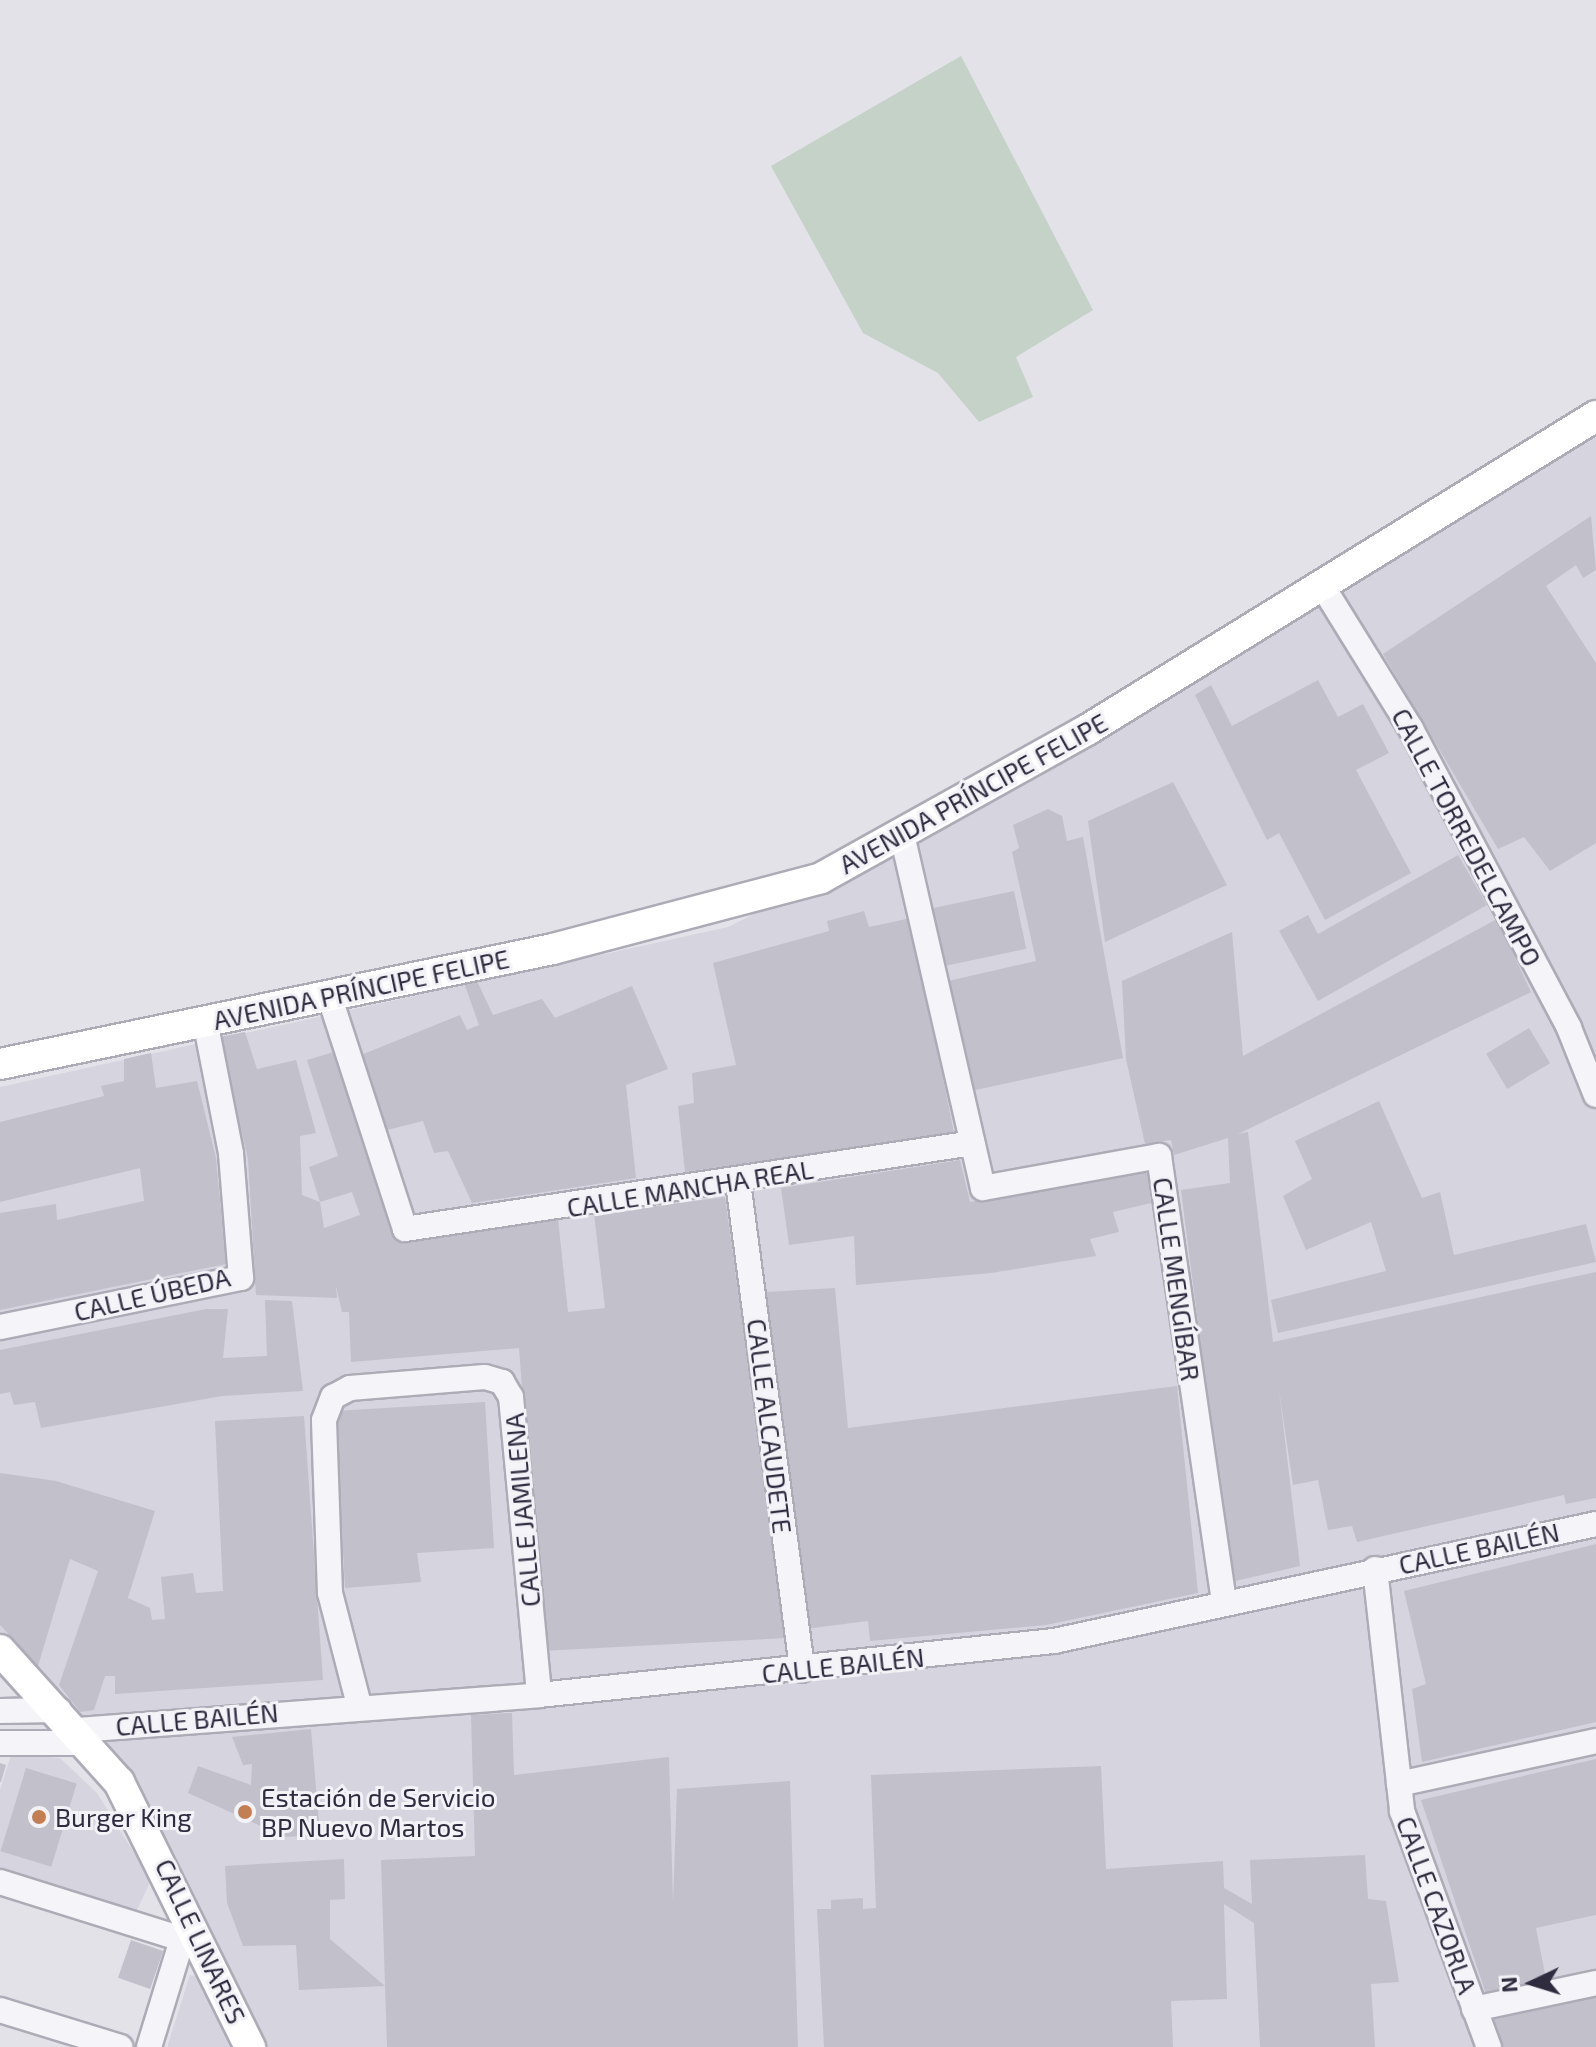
<!DOCTYPE html>
<html>
<head>
<meta charset="utf-8">
<style>
  body { margin:0 }
  #map { position:relative; width:1596px; height:2047px; overflow:hidden; background:#e3e2e9; font-family:"Exo 2",sans-serif }
  div>[style] { position:absolute }
  .built>* { inset:0; background:#d6d4de }
  .green>* { inset:0; background:#c4d2c8 }
  .building>* { inset:0; background:#c2c0cb; transform-origin:0 0 }
  .roads { filter:drop-shadow(2px 0 #adabb6) drop-shadow(-2px 0 #adabb6) drop-shadow(0 2px #adabb6) drop-shadow(0 -2px #adabb6) }
  .minor>* { height:24px; margin:-12px; padding:0 12px; transform-origin:12px; border-radius:12px; background:#f5f4f8 }
  .major>* { height:30px; margin:-15px; padding:0 15px; transform-origin:15px; border-radius:15px; background:#fff }
  .dots>* { width:22px; height:22px; translate:-50% -50%; box-sizing:border-box; border:4px solid #f2f2f7; border-radius:50% }
  span { translate:-50% -50%; white-space:nowrap; text-align:center; line-height:1.15; -webkit-text-stroke:6px #f2f2f7; paint-order:stroke }
  .street-label { font-size:26px; color:#2f2c40 }
  .poi-label { font-size:26px; color:#2f2c40 }
  .left { translate:0 -50%; text-align:left }
  .north { position:absolute; left:1492px; top:1943px; width:80px; height:80px; -webkit-text-stroke:6px #f2f2f7; paint-order:stroke; rotate:266deg; font-size:22px; font-weight:700; line-height:32px; text-align:center; color:#2f2c40 }
  .north::after { content:''; display:block; margin:auto; width:28px; height:36px; background:#2f2c40; clip-path:polygon(50% 0,100% 100%,50% 72%,0 100%) }
</style>
</head>
<body>
<div id="map">
  <div class="built">
    <i style="clip-path:polygon(1596px 432px,1596px 2047px,167px 2047px,190px 1975px,204px 1978px,101px 1773px,0 1663px,0 1087px,728px 927px,903px 839px)"></i>
    <i style="clip-path:polygon(11px 1755px,60px 1758px,97px 1793px,151px 1880px,136px 1912px,0 1869px,0 1790px)"></i>
  </div>
  <div class="green">
    <i style="clip-path:polygon(961px 56px,1093px 310px,1016px 357px,1033px 397px,979px 422px,938px 373px,863px 333px,771px 166px)"></i>
  </div>
  <div class="building">
    <i style="clip-path:polygon(1591px 516px,1596px 570px,1583px 578px,1576px 565px,1546px 586px,1596px 663px,1596px 843px,1550px 871px,1524px 837px,1498px 849px,1383px 654px)"></i>
    <i style="clip-path:polygon(1318px 680px,1338px 717px,1363px 704px,1389px 753px,1356px 770px,1411px 873px,1325px 920px,1279px 833px,1267px 840px,1195px 695px,1211px 685px,1232px 726px)"></i>
    <i style="clip-path:polygon(1173px 782px,1227px 885px,1105px 942px,1088px 821px)"></i>
    <i style="clip-path:polygon(1048px 809px,1062px 816px,1067px 841px,1083px 837px,1123px 1058px,971px 1091px,948px 981px,1036px 961px,1012px 852px,1019px 848px,1013px 825px)"></i>
    <i style="clip-path:polygon(1458px 855px,1487px 905px,1318px 1001px,1279px 931px,1308px 915px,1318px 934px)"></i>
    <i style="left:1014px;top:891px;width:59px;height:87px;rotate:78deg"></i>
    <i style="clip-path:polygon(864px 911px,869px 927px,911px 918px,954px 1133px,685px 1172px,678px 1106px,694px 1103px,692px 1073px,736px 1065px,713px 963px,829px 931px,827px 921px)"></i>
    <i style="clip-path:polygon(1497px 919px,1531px 992px,1238px 1134px,1248px 1132px,1273px 1342px,1596px 1272px,1596px 1498px,1566px 1504px,1564px 1495px,1357px 1542px,1352px 1526px,1328px 1530px,1318px 1480px,1293px 1485px,1279px 1390px,1300px 1566px,1231px 1582px,1181px 1190px,1230px 1183px,1228px 1138px,1174px 1155px,1171px 1140px,1145px 1144px,1126px 1059px,1122px 981px,1232px 932px,1243px 1056px)"></i>
    <i style="clip-path:polygon(477px 981px,493px 1015px,542px 999px,555px 1018px,632px 986px,668px 1069px,626px 1085px,636px 1178px,472px 1203px,448px 1151px,434px 1153px,423px 1121px,387px 1130px,361px 1055px,460px 1015px,467px 1030px,479px 1025px,464px 983px)"></i>
    <i style="left:1529px;top:1028px;width:41px;height:50px;rotate:59deg"></i>
    <i style="clip-path:polygon(245px 1032px,257px 1069px,296px 1060px,316px 1133px,300px 1136px,302px 1195px,320px 1202px,324px 1228px,360px 1215px,352px 1192px,320px 1202px,309px 1167px,338px 1156px,307px 1060px,334px 1052px,396px 1235px,558px 1219px,568px 1312px,605px 1308px,594px 1214px,725px 1197px,786px 1638px,542px 1651px,519px 1348px,351px 1362px,349px 1312px,342px 1312px,336px 1286px,337px 1298px,256px 1295px,248px 1159px,219px 1037px)"></i>
    <i style="clip-path:polygon(151px 1053px,156px 1088px,197px 1081px,216px 1158px,226px 1264px,0 1310px,0 1213px,56px 1204px,57px 1220px,144px 1201px,140px 1168px,0 1202px,0 1122px,104px 1096px,101px 1086px,124px 1081px,124px 1059px)"></i>
    <i style="clip-path:polygon(1379px 1101px,1422px 1198px,1440px 1192px,1454px 1255px,1586px 1224px,1596px 1262px,1278px 1333px,1271px 1300px,1386px 1271px,1371px 1222px,1306px 1250px,1283px 1196px,1312px 1179px,1295px 1141px)"></i>
    <i style="clip-path:polygon(960px 1160px,970px 1202px,1147px 1170px,1151px 1203px,1113px 1212px,1119px 1232px,1090px 1239px,1096px 1256px,991px 1273px,856px 1285px,854px 1236px,789px 1245px,781px 1188px)"></i>
    <i style="clip-path:polygon(835px 1288px,848px 1428px,1177px 1386px,1198px 1593px,1046px 1625px,870px 1641px,868px 1621px,805px 1629px,766px 1292px)"></i>
    <i style="clip-path:polygon(265px 1300px,292px 1301px,303px 1391px,222px 1396px,41px 1428px,35px 1402px,14px 1405px,10px 1392px,0 1394px,0 1350px,206px 1309px,228px 1309px,223px 1358px,267px 1356px)"></i>
    <i style="clip-path:polygon(485px 1402px,494px 1548px,417px 1553px,421px 1582px,345px 1588px,335px 1411px)"></i>
    <i style="clip-path:polygon(304px 1416px,323px 1680px,115px 1694px,115px 1676px,105px 1676px,94px 1710px,80px 1712px,59px 1685px,98px 1571px,70px 1559px,38px 1666px,0 1625px,0 1473px,56px 1481px,155px 1511px,128px 1598px,150px 1608px,152px 1620px,165px 1619px,161px 1577px,193px 1573px,196px 1593px,223px 1591px,215px 1421px)"></i>
    <i style="clip-path:polygon(1596px 1544px,1596px 1722px,1422px 1762px,1412px 1689px,1426px 1684px,1404px 1591px)"></i>
    <i style="clip-path:polygon(512px 1713px,514px 1775px,669px 1757px,673px 1903px,677px 1789px,790px 1781px,798px 2047px,387px 2047px,381px 1860px,475px 1856px,471px 1715px)"></i>
    <i style="clip-path:polygon(311px 1729px,320px 1835px,285px 1837px,188px 1793px,198px 1766px,251px 1785px,252px 1764px,243px 1765px,232px 1737px)"></i>
    <i style="clip-path:polygon(1596px 1759px,1596px 1915px,1536px 1928px,1546px 1979px,1486px 1994px,1421px 1800px)"></i>
    <i style="clip-path:polygon(0 1763px,6px 1765px,1px 1782px,0 1782px)"></i>
    <i style="clip-path:polygon(1101px 1766px,1106px 1869px,1223px 1861px,1224px 1888px,1252px 1904px,1250px 1860px,1365px 1855px,1368px 1899px,1386px 1901px,1399px 1982px,1371px 1984px,1375px 2047px,1260px 2047px,1254px 1923px,1224px 1904px,1227px 1999px,1171px 2001px,1173px 2047px,824px 2047px,817px 1909px,831px 1909px,831px 1900px,863px 1898px,863px 1909px,876px 1908px,871px 1775px)"></i>
    <i style="left:26px;top:1768px;width:53px;height:87px;rotate:17deg"></i>
    <i style="clip-path:polygon(344px 1859px,345px 1899px,330px 1900px,330px 1939px,385px 1986px,299px 1990px,296px 1945px,243px 1946px,227px 1903px,225px 1866px)"></i>
    <i style="left:131px;top:1940px;width:34px;height:40px;rotate:19deg"></i>
    <i style="clip-path:polygon(1596px 1987px,1596px 2047px,1500px 2047px,1489px 2011px)"></i>
  </div>
  <div class="roads">
    <div class="minor">
      <i style="left:1323px;top:587px;width:167px;rotate:58.2deg"></i>
      <i style="left:1411px;top:729px;width:338px;rotate:62.1deg"></i>
      <i style="left:1569px;top:1028px;width:72px;rotate:68.1deg"></i>
      <i style="left:903px;top:839px;width:358px;rotate:77.1deg"></i>
      <i style="left:983px;top:1188px;width:179px;rotate:-10.3deg"></i>
      <i style="left:1159px;top:1156px;width:450px;rotate:81.7deg"></i>
      <i style="left:329px;top:995px;width:246px;rotate:72deg"></i>
      <i style="left:405px;top:1229px;width:574px;rotate:-8.61deg"></i>
      <i style="left:738px;top:1182px;width:492px;rotate:82.5deg"></i>
      <i style="left:0;top:1327px;width:246px;rotate:-11.5deg"></i>
      <i style="left:241px;top:1278px;width:125px;rotate:-94.6deg"></i>
      <i style="left:231px;top:1153px;width:135px;rotate:-101.1deg"></i>
      <i style="left:1375px;top:1569px;width:244px;rotate:83.6deg"></i>
      <i style="left:1402px;top:1811px;width:252px;rotate:69.8deg"></i>
      <i style="left:359px;top:1705px;width:116px;rotate:-104.5deg"></i>
      <i style="left:330px;top:1593px;width:173px;rotate:-92deg"></i>
      <i style="left:324px;top:1420px;width:25px;rotate:-69deg"></i>
      <i style="left:333px;top:1397px;width:19px;rotate:-28deg"></i>
      <i style="left:350px;top:1388px;width:135px;rotate:-4.7deg"></i>
      <i style="left:485px;top:1377px;width:18px;rotate:16deg"></i>
      <i style="left:502px;top:1382px;width:17px;rotate:59deg"></i>
      <i style="left:511px;top:1397px;width:299px;rotate:84.6deg"></i>
      <i style="left:0;top:1711px;width:59px;rotate:-1deg"></i>
      <i style="left:78px;top:1730px;width:462px;rotate:-4.3deg"></i>
      <i style="left:539px;top:1695px;width:518px;rotate:-5.99deg"></i>
      <i style="left:1054px;top:1641px;width:554px;rotate:-12.18deg"></i>
      <i style="left:0;top:1743px;width:86px"></i>
      <i style="left:1399px;top:1784px;width:202px;rotate:-12.3deg"></i>
      <i style="left:0;top:1882px;width:191px;rotate:17.4deg"></i>
      <i style="left:1474px;top:2009px;width:125px;rotate:-12deg"></i>
      <i style="left:0;top:2010px;width:126px;rotate:17.1deg"></i>
      <i style="left:149px;top:2047px;width:126px;rotate:-72.9deg"></i>
    </div>
    <div class="major">
      <i style="left:0;top:1064px;width:565px;rotate:-11.75deg"></i>
      <i style="left:553px;top:949px;width:277px;rotate:-14.8deg"></i>
      <i style="left:821px;top:878px;width:304px;rotate:-29.1deg"></i>
      <i style="left:1087px;top:730px;width:598px;rotate:-31.67deg"></i>
      <i style="left:0;top:1650px;width:178px;rotate:48deg"></i>
      <i style="left:119px;top:1782px;width:296px;rotate:63.7deg"></i>
    </div>
  </div>
  <div class="dots">
    <i style="left:245px;top:1812px;background:#c37e53"></i>
    <i style="left:39px;top:1817px;background:#c37e53"></i>
  </div>
  <div class="street-label">
    <span style="left:973px;top:793px;rotate:-29deg">AVENIDA PRÍNCIPE FELIPE</span>
    <span style="left:1467px;top:837px;rotate:62deg">CALLE TORREDELCAMPO</span>
    <span style="left:361px;top:989px;rotate:-12deg">AVENIDA PRÍNCIPE FELIPE</span>
    <span style="left:690px;top:1188px;rotate:-9deg">CALLE MANCHA REAL</span>
    <span style="left:1177px;top:1279px;rotate:82deg">CALLE MENGÍBAR</span>
    <span style="left:152px;top:1294px;rotate:-13deg">CALLE ÚBEDA</span>
    <span style="left:770px;top:1426px;rotate:83deg">CALLE ALCAUDETE</span>
    <span style="left:522px;top:1510px;rotate:-95deg">CALLE JAMILENA</span>
    <span style="left:1479px;top:1548px;rotate:-12deg">CALLE BAILÉN</span>
    <span style="left:843px;top:1665px;rotate:-6deg">CALLE BAILÉN</span>
    <span style="left:197px;top:1719px;rotate:-5deg">CALLE BAILÉN</span>
    <span style="left:1437px;top:1905px;rotate:70deg">CALLE CAZORLA</span>
    <span style="left:201px;top:1941px;rotate:65deg">CALLE LINARES</span>
  </div>
  <div class="poi-label">
    <span class="left" style="left:261px;top:1812px">Estación de Servicio<br>BP Nuevo Martos</span>
    <span class="left" style="left:55px;top:1817px">Burger King</span>
  </div>
  <div class="north">N</div>
</div>
</body>
</html>
